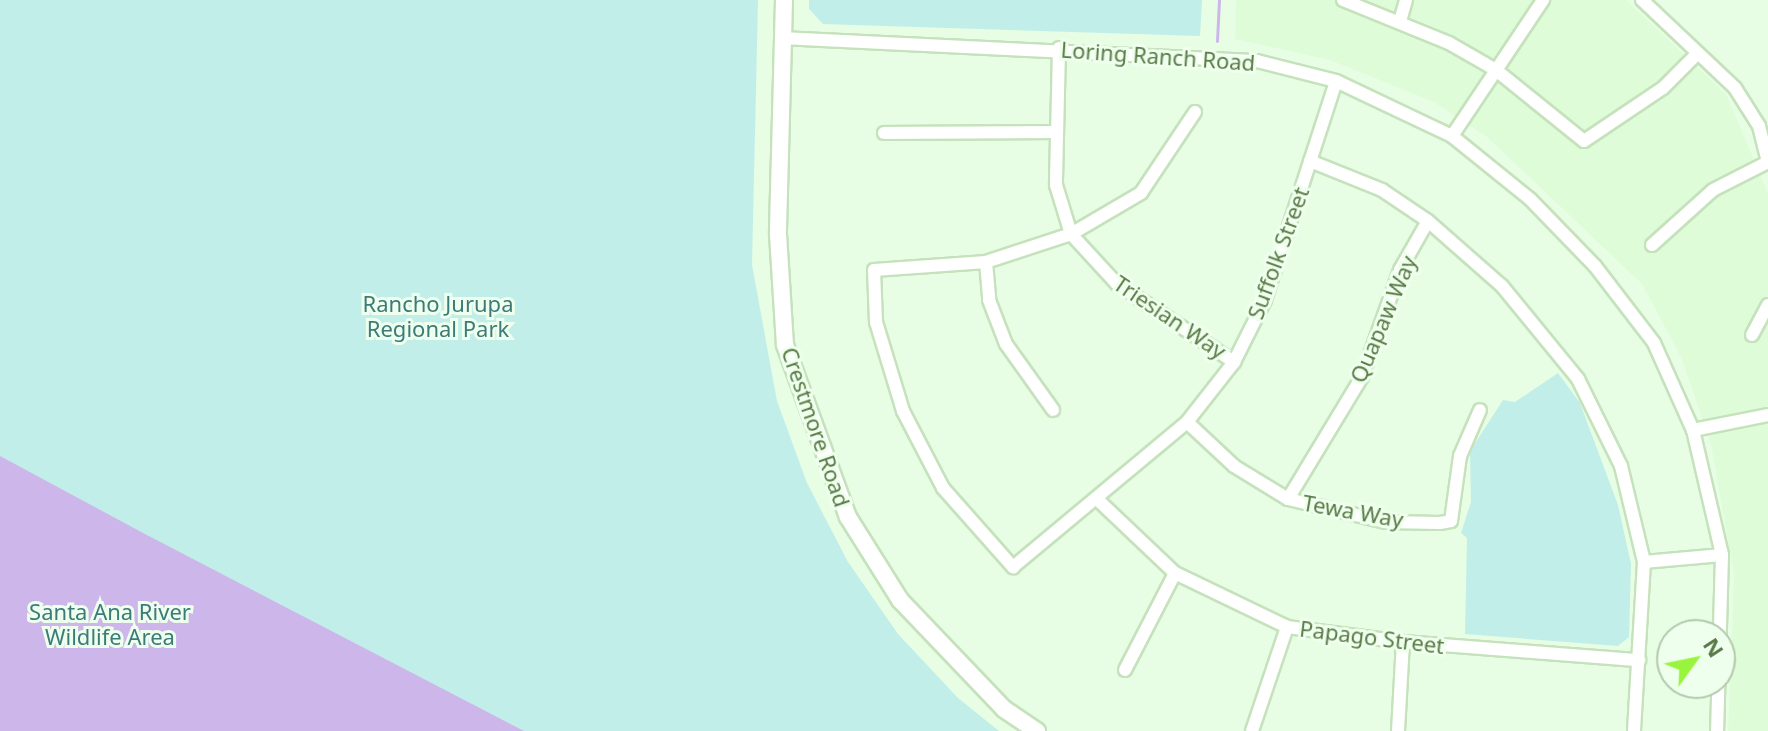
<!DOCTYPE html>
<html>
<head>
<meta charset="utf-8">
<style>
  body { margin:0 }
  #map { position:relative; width:1768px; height:731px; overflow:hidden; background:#e7fee5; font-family:"Noto Sans",sans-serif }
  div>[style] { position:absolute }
  .residential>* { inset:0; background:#defcd8 }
  .green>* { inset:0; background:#c1eee8 }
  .water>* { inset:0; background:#cdb7ea }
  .stream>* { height:3px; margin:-1.5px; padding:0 1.5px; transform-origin:1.5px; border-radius:1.5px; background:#cdb7ea }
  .roads { filter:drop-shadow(2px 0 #c5e2bc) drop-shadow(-2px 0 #c5e2bc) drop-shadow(0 2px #c5e2bc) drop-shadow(0 -2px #c5e2bc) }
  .street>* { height:12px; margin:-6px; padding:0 6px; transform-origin:6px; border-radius:6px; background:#fff }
  .secondary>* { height:16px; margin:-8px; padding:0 8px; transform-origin:8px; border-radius:8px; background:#fff }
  span { translate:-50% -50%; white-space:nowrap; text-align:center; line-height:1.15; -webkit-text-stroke:6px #efffed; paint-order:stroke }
  .street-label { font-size:22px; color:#5a7a47 }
  .park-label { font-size:22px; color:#3b7b7a }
  .north { position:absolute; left:1656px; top:619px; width:80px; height:80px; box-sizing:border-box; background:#efffed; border:2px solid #b3caab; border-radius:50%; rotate:57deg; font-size:22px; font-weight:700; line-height:32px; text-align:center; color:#5a7a47 }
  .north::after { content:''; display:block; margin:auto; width:28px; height:36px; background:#99f43e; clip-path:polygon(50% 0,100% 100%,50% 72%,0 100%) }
</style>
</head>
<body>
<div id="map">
  <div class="residential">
    <i style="clip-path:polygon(1236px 0,1626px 0,1726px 94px,1768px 193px,1768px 731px,1728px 731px,1734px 575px,1711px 444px,1681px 357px,1642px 284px,1487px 137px,1434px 102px,1330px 60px,1235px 39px)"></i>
  </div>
  <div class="green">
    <i style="clip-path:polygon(0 0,758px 0,752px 265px,777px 401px,807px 483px,848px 562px,898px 634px,958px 698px,999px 731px,0 731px)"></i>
    <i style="clip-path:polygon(809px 0,1202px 0,1200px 36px,823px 24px,809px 9px)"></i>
    <i style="clip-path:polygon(1558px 373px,1580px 403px,1618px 505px,1631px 564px,1629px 637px,1618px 646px,1465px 634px,1467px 538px,1461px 533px,1471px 502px,1470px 451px,1503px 400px,1515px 402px)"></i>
  </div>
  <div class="water">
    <i style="clip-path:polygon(0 456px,145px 534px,524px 731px,0 731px)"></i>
  </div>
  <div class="stream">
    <i style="left:1217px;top:41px;width:41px;rotate:-87.2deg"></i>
  </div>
  <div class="roads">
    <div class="street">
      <i style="left:1343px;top:0;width:114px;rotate:22.1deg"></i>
      <i style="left:1449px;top:43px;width:54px;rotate:29.9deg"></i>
      <i style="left:1496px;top:70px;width:113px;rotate:38.9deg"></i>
      <i style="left:1584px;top:141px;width:95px;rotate:-33.9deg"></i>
      <i style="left:1663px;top:88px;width:49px;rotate:-45deg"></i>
      <i style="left:1642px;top:0;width:128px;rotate:43.4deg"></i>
      <i style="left:1735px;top:88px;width:45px;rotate:57.7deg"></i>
      <i style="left:1759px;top:126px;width:38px;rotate:76deg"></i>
      <i style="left:1400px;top:21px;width:22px;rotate:-74deg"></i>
      <i style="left:782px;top:38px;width:476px;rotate:2.8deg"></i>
      <i style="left:1257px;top:61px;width:81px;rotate:14.2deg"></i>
      <i style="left:1336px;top:81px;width:128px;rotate:25.4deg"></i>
      <i style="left:1452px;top:136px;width:100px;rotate:38.9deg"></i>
      <i style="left:1530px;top:199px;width:93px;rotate:45.9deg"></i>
      <i style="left:1595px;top:266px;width:97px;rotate:52.5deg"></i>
      <i style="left:1654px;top:343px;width:95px;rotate:65.9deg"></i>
      <i style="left:1693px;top:430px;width:128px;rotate:76.9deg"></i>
      <i style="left:1722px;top:555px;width:176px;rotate:91.6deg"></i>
      <i style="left:1059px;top:48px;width:137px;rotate:91.3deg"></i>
      <i style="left:1056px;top:185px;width:51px;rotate:73deg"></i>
      <i style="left:1071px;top:234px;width:68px;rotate:47.4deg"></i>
      <i style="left:1117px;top:284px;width:141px;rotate:33.7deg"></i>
      <i style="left:1195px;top:112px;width:97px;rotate:123.7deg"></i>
      <i style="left:1141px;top:193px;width:81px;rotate:149.6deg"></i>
      <i style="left:1071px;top:234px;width:89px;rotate:161.8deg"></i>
      <i style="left:986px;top:262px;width:112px;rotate:175.9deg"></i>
      <i style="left:874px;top:270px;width:52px;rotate:87.8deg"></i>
      <i style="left:876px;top:322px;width:93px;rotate:73.1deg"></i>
      <i style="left:903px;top:411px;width:87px;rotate:62.5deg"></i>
      <i style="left:943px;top:488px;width:106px;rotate:48.5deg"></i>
      <i style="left:1013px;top:567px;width:226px;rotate:-39.8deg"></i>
      <i style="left:1187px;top:422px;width:76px;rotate:-51.9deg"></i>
      <i style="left:1234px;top:362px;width:69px;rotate:-63.4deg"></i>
      <i style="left:1265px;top:300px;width:230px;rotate:-72deg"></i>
      <i style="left:884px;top:133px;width:171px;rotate:-0.3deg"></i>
      <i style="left:1452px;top:136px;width:164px;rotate:-56.2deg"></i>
      <i style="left:1310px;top:161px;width:78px;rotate:21.9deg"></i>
      <i style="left:1382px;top:190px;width:55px;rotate:34deg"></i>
      <i style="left:1428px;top:221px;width:98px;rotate:41.3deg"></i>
      <i style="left:1502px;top:286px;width:120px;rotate:50.7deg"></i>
      <i style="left:1578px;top:379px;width:97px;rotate:63.7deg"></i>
      <i style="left:1621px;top:466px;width:99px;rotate:76.5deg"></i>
      <i style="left:1644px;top:562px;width:169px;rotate:93.4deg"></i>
      <i style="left:1652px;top:245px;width:82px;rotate:-42deg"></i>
      <i style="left:1713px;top:190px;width:62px;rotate:-27deg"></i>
      <i style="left:986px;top:262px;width:38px;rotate:85deg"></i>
      <i style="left:989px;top:300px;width:47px;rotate:68.9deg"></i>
      <i style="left:1006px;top:344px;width:81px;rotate:54.5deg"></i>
      <i style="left:1752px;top:335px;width:34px;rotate:-62deg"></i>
      <i style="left:1187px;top:422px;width:64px;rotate:43.1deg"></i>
      <i style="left:1234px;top:466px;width:63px;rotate:31.4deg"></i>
      <i style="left:1288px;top:499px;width:101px;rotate:13.2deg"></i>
      <i style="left:1386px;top:522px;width:54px;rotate:1.1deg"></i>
      <i style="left:1440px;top:523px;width:11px;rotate:-10deg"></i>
      <i style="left:1451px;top:521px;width:66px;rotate:-82.1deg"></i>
      <i style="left:1460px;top:456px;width:50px;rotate:-66.5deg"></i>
      <i style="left:1693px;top:430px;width:76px;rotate:-11.3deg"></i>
      <i style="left:1288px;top:499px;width:143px;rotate:-58.8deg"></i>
      <i style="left:1362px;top:377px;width:114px;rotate:-70.4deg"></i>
      <i style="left:1400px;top:270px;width:56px;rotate:-60.3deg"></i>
      <i style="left:1098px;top:500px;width:106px;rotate:43.5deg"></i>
      <i style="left:1175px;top:573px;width:124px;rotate:25.7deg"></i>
      <i style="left:1287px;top:627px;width:117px;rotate:7.4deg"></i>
      <i style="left:1403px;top:642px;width:237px;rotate:4.4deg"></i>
      <i style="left:1644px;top:562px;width:78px;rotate:-5.1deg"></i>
      <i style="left:1125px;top:670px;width:109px;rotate:-62.7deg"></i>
      <i style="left:1252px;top:731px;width:110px;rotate:-71.4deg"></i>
      <i style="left:1398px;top:731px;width:89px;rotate:-86.8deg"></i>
    </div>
    <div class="secondary">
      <i style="left:784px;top:0;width:234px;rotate:91.5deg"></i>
      <i style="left:778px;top:234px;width:111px;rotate:86.4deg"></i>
      <i style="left:785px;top:345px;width:183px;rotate:69.9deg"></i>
      <i style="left:848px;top:517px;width:98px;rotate:57.9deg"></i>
      <i style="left:900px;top:600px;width:151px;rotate:46.3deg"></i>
      <i style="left:1004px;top:709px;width:40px;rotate:34deg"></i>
    </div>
  </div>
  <div class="street-label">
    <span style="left:1158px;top:56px;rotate:4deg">Loring Ranch Road</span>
    <span style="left:1278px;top:253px;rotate:-70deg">Suffolk Street</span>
    <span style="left:1170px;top:317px;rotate:34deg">Triesian Way</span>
    <span style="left:1383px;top:319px;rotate:-67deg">Quapaw Way</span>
    <span style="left:816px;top:427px;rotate:71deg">Crestmore Road</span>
    <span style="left:1353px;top:511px;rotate:10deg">Tewa Way</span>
    <span style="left:1372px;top:637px;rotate:7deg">Papago Street</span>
  </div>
  <div class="park-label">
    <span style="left:438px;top:316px">Rancho Jurupa<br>Regional Park</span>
    <span style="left:110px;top:624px">Santa Ana River<br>Wildlife Area</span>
  </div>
  <div class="north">N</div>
</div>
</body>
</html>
